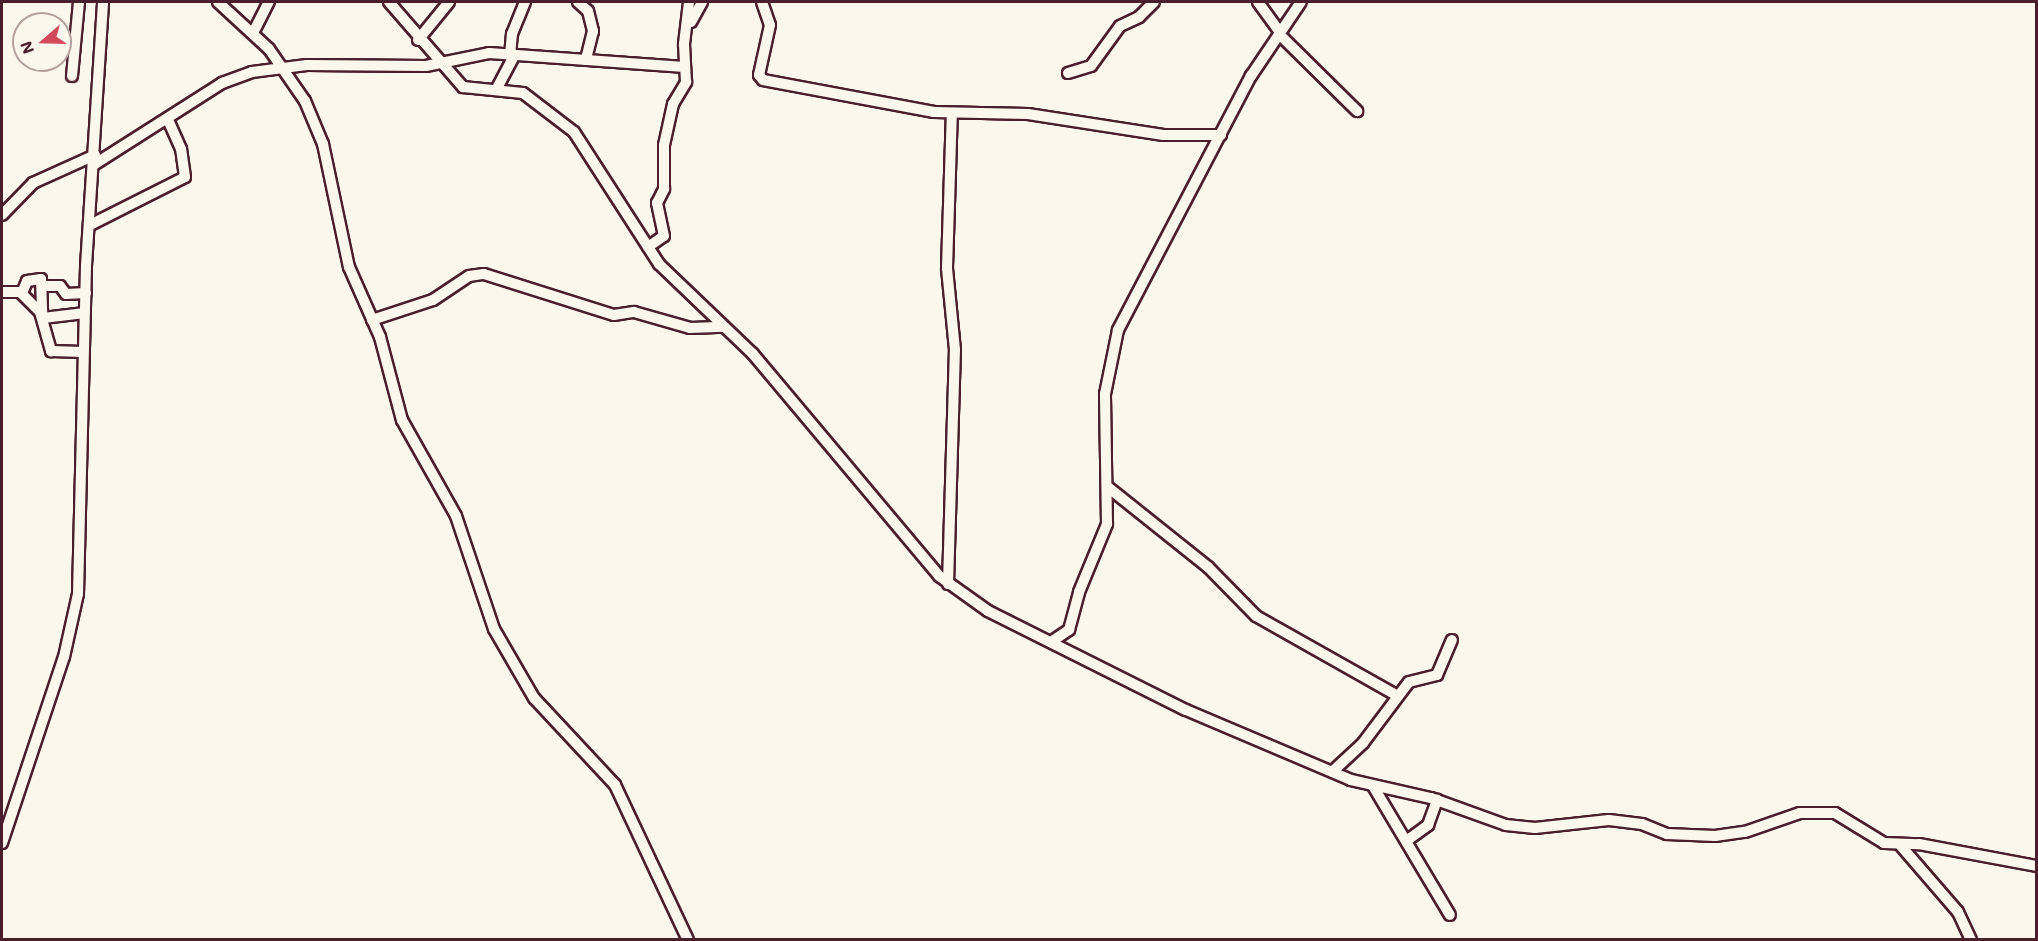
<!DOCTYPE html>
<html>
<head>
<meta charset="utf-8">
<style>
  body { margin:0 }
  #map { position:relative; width:2038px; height:941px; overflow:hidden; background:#fbf7ec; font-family:Mali,sans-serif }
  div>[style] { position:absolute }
  .roads { filter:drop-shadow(2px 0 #4a1f2b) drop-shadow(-2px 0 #4a1f2b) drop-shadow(0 2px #4a1f2b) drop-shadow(0 -2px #4a1f2b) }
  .minor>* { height:10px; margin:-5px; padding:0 5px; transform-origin:5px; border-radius:5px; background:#fbf7ec }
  span { translate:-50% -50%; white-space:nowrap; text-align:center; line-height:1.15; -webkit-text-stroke:6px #fbf7ec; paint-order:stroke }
  .frame { position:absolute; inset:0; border:3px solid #4a1f2b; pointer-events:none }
  .north { position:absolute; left:12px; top:12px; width:60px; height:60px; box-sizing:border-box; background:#fbf7ec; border:2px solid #b4a19f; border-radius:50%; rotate:250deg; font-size:16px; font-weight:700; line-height:24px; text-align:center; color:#4a1f2b }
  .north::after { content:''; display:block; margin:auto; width:21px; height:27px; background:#d1495b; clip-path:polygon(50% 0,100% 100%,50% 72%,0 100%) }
</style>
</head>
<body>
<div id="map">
  <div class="roads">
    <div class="minor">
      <i style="left:218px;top:2px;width:69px;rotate:42.7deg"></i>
      <i style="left:269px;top:49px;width:63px;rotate:55.3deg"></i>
      <i style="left:305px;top:101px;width:47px;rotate:67.3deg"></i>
      <i style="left:323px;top:144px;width:126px;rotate:78.1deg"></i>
      <i style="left:349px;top:267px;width:77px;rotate:66.1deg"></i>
      <i style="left:380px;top:337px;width:86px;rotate:75.2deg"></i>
      <i style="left:402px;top:420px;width:110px;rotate:60.6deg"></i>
      <i style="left:456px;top:516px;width:119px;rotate:71.4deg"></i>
      <i style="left:494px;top:629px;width:80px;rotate:59.9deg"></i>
      <i style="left:534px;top:698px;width:119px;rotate:47deg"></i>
      <i style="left:615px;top:785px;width:171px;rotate:64.8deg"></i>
      <i style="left:389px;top:2px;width:113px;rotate:49deg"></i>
      <i style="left:463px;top:87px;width:60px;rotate:5.7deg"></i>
      <i style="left:523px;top:93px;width:64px;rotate:37.4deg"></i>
      <i style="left:574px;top:132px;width:157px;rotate:57.2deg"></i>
      <i style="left:659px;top:264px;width:130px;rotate:43.8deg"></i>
      <i style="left:753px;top:354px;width:290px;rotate:50deg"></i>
      <i style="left:939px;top:576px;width:60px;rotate:35.5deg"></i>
      <i style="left:988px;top:611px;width:221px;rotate:26.6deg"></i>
      <i style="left:1186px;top:710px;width:179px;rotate:23deg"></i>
      <i style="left:1351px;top:780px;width:82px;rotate:12.7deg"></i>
      <i style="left:1431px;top:798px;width:80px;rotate:19.8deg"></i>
      <i style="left:1506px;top:825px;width:29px;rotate:6deg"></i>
      <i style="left:1535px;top:828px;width:74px;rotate:-6.2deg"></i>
      <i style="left:1609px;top:820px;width:33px;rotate:7deg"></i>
      <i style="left:1642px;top:824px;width:27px;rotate:22deg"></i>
      <i style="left:1667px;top:834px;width:48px;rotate:2.4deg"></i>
      <i style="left:1715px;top:836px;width:30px;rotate:-8deg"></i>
      <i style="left:1745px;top:832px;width:58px;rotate:-19.1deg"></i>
      <i style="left:1800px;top:813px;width:35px"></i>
      <i style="left:1835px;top:813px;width:57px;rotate:31.5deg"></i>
      <i style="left:1884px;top:843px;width:35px;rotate:2deg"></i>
      <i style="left:1919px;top:844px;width:119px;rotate:10.6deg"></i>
      <i style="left:578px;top:2px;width:13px;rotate:42deg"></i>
      <i style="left:588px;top:11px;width:21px;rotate:76deg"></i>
      <i style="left:593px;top:31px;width:30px;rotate:104deg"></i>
      <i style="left:762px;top:2px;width:24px;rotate:71deg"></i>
      <i style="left:770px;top:25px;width:51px;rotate:102.4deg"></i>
      <i style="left:759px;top:75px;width:6px;rotate:51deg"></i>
      <i style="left:763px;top:80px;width:174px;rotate:10.6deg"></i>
      <i style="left:934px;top:112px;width:94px;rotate:1.2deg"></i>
      <i style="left:1028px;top:114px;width:137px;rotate:8.8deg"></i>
      <i style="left:1163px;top:135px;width:58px"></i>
      <i style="left:1258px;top:2px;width:36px;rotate:54deg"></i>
      <i style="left:691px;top:22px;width:23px;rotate:-61deg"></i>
      <i style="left:254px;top:31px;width:33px;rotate:-63deg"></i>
      <i style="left:1279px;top:34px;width:110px;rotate:44.6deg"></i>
      <i style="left:418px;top:40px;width:49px;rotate:-50.8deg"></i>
      <i style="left:510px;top:56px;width:22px;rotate:-85deg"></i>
      <i style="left:512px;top:34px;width:35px;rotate:-68deg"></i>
      <i style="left:1068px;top:73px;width:24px;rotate:-17deg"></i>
      <i style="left:1091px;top:66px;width:49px;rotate:-54.1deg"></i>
      <i style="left:1120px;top:26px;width:21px;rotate:-25deg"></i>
      <i style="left:1139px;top:17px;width:21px;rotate:-45deg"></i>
      <i style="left:72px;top:76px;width:74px;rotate:-84.6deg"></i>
      <i style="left:496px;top:90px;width:38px;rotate:-62deg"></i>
      <i style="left:95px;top:164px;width:151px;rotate:-32.5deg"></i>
      <i style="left:222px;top:83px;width:32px;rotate:-20deg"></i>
      <i style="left:252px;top:72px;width:55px;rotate:-7.3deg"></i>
      <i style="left:307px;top:65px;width:119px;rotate:0.5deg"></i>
      <i style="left:426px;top:66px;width:64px;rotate:-11.7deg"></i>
      <i style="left:489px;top:53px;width:196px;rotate:4.1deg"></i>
      <i style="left:2px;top:215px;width:45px;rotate:-45.9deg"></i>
      <i style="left:33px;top:183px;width:68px;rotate:-24.3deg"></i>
      <i style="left:92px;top:224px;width:104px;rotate:-26.8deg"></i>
      <i style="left:185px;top:177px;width:28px;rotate:-98deg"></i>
      <i style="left:181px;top:149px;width:32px;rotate:-114deg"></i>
      <i style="left:648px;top:247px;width:19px;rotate:-35deg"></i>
      <i style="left:664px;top:236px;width:34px;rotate:-102deg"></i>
      <i style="left:657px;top:203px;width:16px;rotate:-63deg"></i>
      <i style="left:664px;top:189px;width:44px;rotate:-90deg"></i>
      <i style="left:664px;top:145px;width:42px;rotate:-77.6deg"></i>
      <i style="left:673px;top:104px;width:26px;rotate:-59deg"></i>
      <i style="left:686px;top:82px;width:38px;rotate:-93deg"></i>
      <i style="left:684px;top:44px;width:42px;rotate:-83.2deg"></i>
      <i style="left:42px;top:286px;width:18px"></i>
      <i style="left:60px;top:286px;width:10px;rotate:53deg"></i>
      <i style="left:66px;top:294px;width:20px;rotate:-3deg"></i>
      <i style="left:2px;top:292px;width:18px"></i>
      <i style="left:20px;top:292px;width:28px;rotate:45deg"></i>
      <i style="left:40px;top:312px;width:41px;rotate:74.2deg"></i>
      <i style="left:51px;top:351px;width:32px;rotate:2deg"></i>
      <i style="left:22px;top:293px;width:13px;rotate:-67deg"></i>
      <i style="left:27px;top:281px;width:14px;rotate:-8deg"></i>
      <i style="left:41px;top:279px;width:36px;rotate:88deg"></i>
      <i style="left:43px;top:318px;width:42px;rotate:-6.8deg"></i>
      <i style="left:372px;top:320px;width:64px;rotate:-18.2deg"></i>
      <i style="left:433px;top:300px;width:43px;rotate:-33.7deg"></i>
      <i style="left:469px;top:276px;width:15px;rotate:-8deg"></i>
      <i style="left:484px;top:274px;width:136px;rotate:17.5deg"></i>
      <i style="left:614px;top:315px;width:20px;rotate:-9deg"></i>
      <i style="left:634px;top:312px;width:58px;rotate:15.9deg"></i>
      <i style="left:690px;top:328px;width:34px;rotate:-2deg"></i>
      <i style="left:1109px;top:488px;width:127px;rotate:38.6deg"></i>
      <i style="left:1208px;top:567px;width:69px;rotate:45.6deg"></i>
      <i style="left:1256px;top:616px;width:161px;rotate:29.4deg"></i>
      <i style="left:948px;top:584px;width:234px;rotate:-88.3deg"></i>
      <i style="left:955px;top:350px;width:82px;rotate:-95.6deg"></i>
      <i style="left:947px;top:268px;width:155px;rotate:-88.2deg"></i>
      <i style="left:1051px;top:642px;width:22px;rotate:-34deg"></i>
      <i style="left:1069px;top:630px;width:39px;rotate:-75deg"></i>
      <i style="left:1079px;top:592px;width:74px;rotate:-67.6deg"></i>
      <i style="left:1107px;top:524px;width:130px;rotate:-90.9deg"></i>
      <i style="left:1105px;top:394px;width:65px;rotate:-78.5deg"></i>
      <i style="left:1118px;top:330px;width:287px;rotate:-62.4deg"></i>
      <i style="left:1251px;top:76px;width:89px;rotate:-56deg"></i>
      <i style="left:1333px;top:771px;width:41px;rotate:-43deg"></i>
      <i style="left:1363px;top:743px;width:76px;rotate:-53deg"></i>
      <i style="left:1409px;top:682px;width:29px;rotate:-14deg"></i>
      <i style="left:1437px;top:675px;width:38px;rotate:-67deg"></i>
      <i style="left:1373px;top:786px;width:150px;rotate:59.2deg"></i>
      <i style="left:1409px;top:839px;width:24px;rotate:-36deg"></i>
      <i style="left:1428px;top:825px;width:27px;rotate:-70deg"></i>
      <i style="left:2px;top:843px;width:196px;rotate:-71.6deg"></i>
      <i style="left:64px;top:657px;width:65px;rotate:-77.5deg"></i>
      <i style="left:78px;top:594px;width:328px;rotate:-88.6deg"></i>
      <i style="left:86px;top:266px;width:265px;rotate:-86.3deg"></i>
      <i style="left:1901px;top:846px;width:87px;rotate:49.2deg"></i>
      <i style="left:1958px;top:912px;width:31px;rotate:65deg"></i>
    </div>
  </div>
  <div class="frame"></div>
  <div class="north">N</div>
</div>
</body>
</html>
